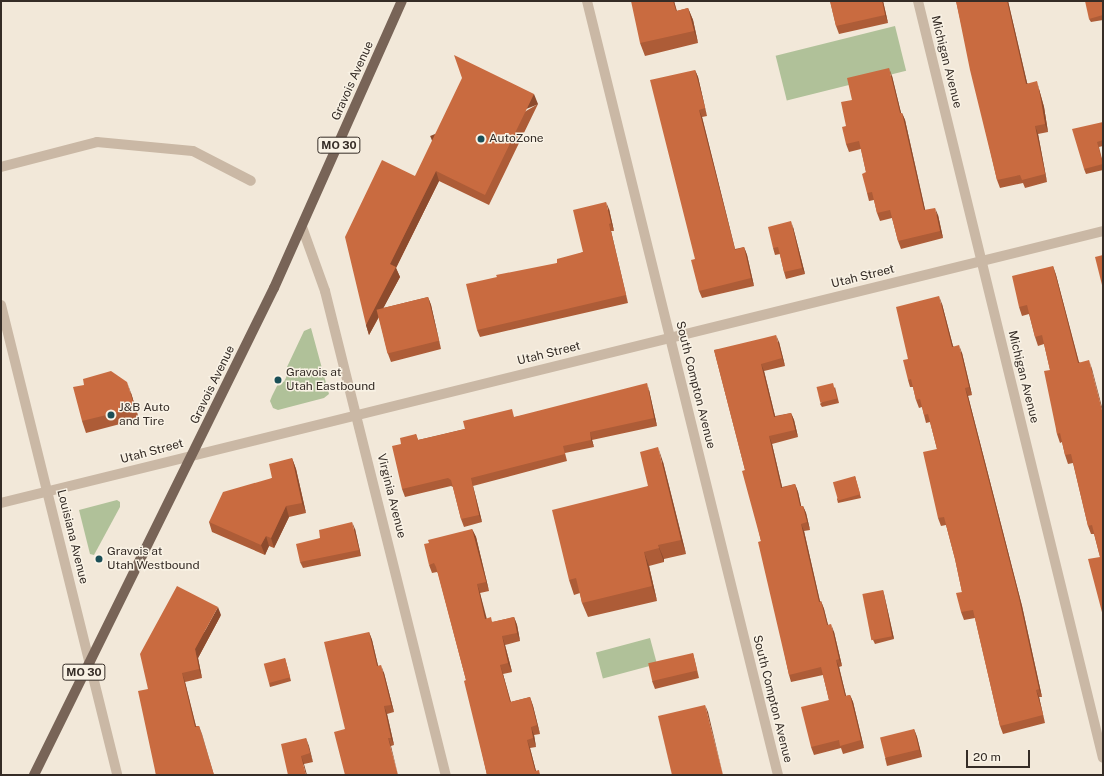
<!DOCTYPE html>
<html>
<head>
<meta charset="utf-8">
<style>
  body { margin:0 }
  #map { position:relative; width:1104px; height:776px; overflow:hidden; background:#f2e8d9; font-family:"Public Sans",sans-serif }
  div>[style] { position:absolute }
  .green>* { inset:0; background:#b0c199; transform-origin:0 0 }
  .minor>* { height:10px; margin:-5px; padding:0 5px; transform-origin:5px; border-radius:5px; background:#cab8a5 }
  .major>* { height:10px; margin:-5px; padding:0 5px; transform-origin:5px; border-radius:5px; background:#786457 }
  .wall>* { inset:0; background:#ad5c37 }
  .shaded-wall>* { inset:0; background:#8d4b2d; transform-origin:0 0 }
  .building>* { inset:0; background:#c96b40; transform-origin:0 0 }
  .dots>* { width:11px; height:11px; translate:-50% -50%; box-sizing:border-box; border:2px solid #f9f2e5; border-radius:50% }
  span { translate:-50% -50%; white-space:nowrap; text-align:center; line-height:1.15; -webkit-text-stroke:3px #f9f2e5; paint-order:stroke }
  .shield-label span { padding:1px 3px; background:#f9f2e5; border:1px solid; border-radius:3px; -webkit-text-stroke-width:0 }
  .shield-label { font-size:11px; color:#352c26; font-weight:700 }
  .street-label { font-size:12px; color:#352c26 }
  .poi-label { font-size:12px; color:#352c26 }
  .left { translate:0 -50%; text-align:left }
  .frame { position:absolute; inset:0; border:2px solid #352c26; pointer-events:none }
  .scale { position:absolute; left:966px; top:750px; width:64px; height:18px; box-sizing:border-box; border:2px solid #352c26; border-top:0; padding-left:5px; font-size:12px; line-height:14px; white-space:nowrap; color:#352c26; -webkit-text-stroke:3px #f9f2e5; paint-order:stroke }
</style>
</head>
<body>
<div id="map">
  <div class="green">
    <i style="left:895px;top:26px;width:46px;height:123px;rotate:76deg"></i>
    <i style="clip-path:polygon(311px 328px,329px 394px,324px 398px,278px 410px,273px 408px,270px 401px,272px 396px,280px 380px,284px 382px,290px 369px,287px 367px,304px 331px)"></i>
    <i style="clip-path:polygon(117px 500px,120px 502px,120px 507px,94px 555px,90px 554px,79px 510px)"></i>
    <i style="left:650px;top:638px;width:27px;height:56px;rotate:75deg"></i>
  </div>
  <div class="minor">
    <i style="left:587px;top:1px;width:797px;rotate:76.14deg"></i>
    <i style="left:918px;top:1px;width:779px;rotate:76.27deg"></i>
    <i style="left:1px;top:167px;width:99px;rotate:-14.6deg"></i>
    <i style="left:97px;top:142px;width:96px;rotate:5.4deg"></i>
    <i style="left:193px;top:151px;width:65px;rotate:27.3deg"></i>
    <i style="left:302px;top:227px;width:68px;rotate:70.2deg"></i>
    <i style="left:325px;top:291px;width:499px;rotate:76deg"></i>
    <i style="left:1px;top:305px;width:484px;rotate:76.1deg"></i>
    <i style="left:1px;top:503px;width:1135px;rotate:-13.86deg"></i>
  </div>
  <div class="major">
    <i style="left:34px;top:775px;width:543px;rotate:-63.77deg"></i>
    <i style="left:274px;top:288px;width:314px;rotate:-66deg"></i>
  </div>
  <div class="wall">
    <i style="clip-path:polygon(674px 1px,677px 11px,688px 8px,693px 20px,698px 43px,645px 56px,640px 43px)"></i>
    <i style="clip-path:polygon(830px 1px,883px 1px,888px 23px,839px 34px,836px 26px)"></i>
    <i style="clip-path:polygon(956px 1px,1008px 1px,1027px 83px,1039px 89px,1044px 107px,1048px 132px,1038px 134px,1047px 182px,1025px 188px,1023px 183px,1000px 188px,997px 180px)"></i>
    <i style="clip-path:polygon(1103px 1px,1103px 20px,1091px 22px,1089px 19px)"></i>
    <i style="clip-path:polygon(695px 70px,698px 77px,707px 116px,702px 117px,735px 249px,744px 247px,747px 255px,754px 286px,702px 298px,699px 291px,695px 259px)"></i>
    <i style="clip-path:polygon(892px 76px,901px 113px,902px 113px,905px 120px,925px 210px,938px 215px,943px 238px,901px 249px,898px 241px,892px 218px,880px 221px,877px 213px,874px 200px,869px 201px,867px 193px,866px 172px,861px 149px,849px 152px,846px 144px,846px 126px,852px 100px)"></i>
    <i style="clip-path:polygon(538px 104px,489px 205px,439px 181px,396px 268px,400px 277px,383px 308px,428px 297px,431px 305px,441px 349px,391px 362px,388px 354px,379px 317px,369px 335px,366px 325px,415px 176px)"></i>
    <i style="clip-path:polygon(1103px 122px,1103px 146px,1099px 147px,1103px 163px,1103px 170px,1086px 174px,1084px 169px)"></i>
    <i style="clip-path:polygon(609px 209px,614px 231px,611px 231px,628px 303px,480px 337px,477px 330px,557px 263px,583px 252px)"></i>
    <i style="clip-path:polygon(793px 227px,805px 274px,786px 279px,784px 272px,780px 254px,775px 255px,773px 248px)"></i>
    <i style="clip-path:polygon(1053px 266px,1056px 275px,1079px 362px,1092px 369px,1100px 557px,1094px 534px,1091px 534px,1088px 526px,1073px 463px,1068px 464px,1065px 455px,1062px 442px,1060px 443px,1057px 434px,1050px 370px,1044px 344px,1038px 346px,1035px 337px,1029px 314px,1022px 316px,1019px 307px)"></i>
    <i style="clip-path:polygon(942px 304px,953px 346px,962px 353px,972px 395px,968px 396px,1022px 606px,1042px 697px,1039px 697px,1045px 723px,1003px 734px,1000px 726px,975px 618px,964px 620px,961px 612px,962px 592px,955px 559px,946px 525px,941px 526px,938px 518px,937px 449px,930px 422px,926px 423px,922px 407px,919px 408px,916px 400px,913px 387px,910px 387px,908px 380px,908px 359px)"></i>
    <i style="clip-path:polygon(779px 342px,785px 366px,764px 371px,775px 416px,791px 413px,794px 420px,798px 437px,772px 444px,782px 487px,795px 484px,798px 492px,801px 506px,803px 506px,806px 513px,810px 530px,804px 531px,820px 602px,821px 601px,824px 609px,828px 625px,834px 632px,842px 666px,839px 667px,846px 696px,850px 695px,853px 702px,864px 748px,843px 754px,841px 748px,814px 755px,811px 747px,829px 700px,823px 675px,791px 682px,789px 675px,761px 541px,745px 470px,714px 350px)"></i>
    <i style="clip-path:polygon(84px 385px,131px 393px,139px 419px,86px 433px,82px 421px)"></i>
    <i style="clip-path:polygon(835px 387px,839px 403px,822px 407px,820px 404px)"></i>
    <i style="clip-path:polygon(649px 390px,657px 426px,592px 440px,594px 447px,565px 453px,567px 461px,473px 486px,482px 522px,464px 527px,461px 519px,453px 487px,451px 486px,405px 497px,402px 489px,401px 444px,416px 434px,418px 440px,515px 417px)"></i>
    <i style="clip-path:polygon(292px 458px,296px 469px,306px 513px,289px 517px,274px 548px,269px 546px,265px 555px,212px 532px,209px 522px,272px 478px)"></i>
    <i style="clip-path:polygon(663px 462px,686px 554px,664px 559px,664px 562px,649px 566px,657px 601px,588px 617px,582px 603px,580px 593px,574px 595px,569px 580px,648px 486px)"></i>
    <i style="clip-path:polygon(855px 476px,861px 498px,838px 503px,837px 499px)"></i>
    <i style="clip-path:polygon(355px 529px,361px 556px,303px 568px,300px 562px)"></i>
    <i style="clip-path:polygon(472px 529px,476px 537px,489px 591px,480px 593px,486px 619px,493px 622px,514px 617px,517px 625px,520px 641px,505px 645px,512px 672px,503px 674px,511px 702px,530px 697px,533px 706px,540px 734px,534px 735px,536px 747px,530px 748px,536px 771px,541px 775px,487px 775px,466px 680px,438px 573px,437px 572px,432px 573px,429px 565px)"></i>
    <i style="clip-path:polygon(883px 590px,884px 594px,894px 639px,875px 644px,873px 640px)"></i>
    <i style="clip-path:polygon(221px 615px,198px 658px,202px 678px,185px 682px,196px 726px,199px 726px,214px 775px,156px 775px,148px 689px)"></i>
    <i style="clip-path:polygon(369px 632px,372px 640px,378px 666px,384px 673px,394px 712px,387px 714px,394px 745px,391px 746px,345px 729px)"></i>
    <i style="clip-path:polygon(693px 653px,695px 661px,699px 678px,655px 689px,652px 681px)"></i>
    <i style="clip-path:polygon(285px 658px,291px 681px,270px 687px,269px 683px)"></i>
    <i style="clip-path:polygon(914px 729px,917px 737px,922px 757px,887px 766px,885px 758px)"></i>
    <i style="clip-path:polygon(306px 738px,313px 762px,304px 764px,288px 775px)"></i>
  </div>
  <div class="shaded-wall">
    <i style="clip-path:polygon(673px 1px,674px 1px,679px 21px,675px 8px)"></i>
    <i style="clip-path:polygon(882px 1px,883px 1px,888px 23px,885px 15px)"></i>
    <i style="clip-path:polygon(1007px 1px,1008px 1px,1029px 91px,1026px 84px)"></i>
    <i style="clip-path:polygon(688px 8px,693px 20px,698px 43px,694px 31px)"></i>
    <i style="clip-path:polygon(889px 68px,892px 76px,903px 121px,900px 113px)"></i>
    <i style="clip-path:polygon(695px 70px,698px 77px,707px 116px,705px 108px)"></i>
    <i style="clip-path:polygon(1037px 81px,1039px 89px,1044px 107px,1048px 132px,1045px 124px)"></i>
    <i style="left:534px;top:94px;width:11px;height:112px;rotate:68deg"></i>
    <i style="clip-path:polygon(699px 110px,702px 117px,737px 257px,735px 250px)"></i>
    <i style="clip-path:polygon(902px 113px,905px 120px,927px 218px,924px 210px)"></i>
    <i style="clip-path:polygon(1035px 126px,1038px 134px,1047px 182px,1045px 174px)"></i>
    <i style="clip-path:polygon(436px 171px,439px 181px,396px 268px,400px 277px,369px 335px,366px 325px,390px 264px)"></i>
    <i style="clip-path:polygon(606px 202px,609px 209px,614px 231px,611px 223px)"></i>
    <i style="clip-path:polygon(935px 208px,938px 215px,943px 238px,940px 231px)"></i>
    <i style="clip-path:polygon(791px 221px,793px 227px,805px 274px,802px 268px)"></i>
    <i style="clip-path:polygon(609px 224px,611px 231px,628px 303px,626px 295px)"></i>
    <i style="clip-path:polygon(744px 247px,747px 255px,754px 286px,751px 278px)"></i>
    <i style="clip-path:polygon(1053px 266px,1056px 275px,1081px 371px,1078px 363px)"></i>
    <i style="clip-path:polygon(939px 296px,942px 304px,955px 354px,952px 347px)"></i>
    <i style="clip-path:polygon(428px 297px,431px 305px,441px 349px)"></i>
    <i style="clip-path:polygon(776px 335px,779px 342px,785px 366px,782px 358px)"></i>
    <i style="clip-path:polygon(959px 345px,962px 353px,972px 395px,969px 387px)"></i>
    <i style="clip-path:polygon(1089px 360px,1092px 369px,1103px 411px,1103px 414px)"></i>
    <i style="clip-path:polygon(761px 364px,764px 371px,777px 424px,774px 417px)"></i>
    <i style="clip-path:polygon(127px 382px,131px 393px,139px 419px,135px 408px)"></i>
    <i style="clip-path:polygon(647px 383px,649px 390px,657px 426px,654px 418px)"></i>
    <i style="clip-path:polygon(965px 388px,968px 396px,1022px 606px,1042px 697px,1039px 689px)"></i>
    <i style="clip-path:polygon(791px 413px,794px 420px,798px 437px,795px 430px)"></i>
    <i style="clip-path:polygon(590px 432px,592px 440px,594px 447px,591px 440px)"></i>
    <i style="clip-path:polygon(769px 436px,772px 444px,784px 495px,781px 488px)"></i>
    <i style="clip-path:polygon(658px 447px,663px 462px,686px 554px,681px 540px)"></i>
    <i style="clip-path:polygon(292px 458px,296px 469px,306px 513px,302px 503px)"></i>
    <i style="clip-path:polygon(471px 478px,482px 522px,479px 515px)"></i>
    <i style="clip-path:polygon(795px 484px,798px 492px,803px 514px,800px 506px)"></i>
    <i style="clip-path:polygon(286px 506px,289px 517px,274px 548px,271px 538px)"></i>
    <i style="clip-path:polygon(803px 506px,806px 513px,810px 530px,807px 522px)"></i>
    <i style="clip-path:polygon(352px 522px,355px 529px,361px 556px,359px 550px)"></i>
    <i style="clip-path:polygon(801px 524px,804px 531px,822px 610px,819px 602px)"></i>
    <i style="clip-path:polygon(472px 529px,476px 537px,489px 591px,486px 582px)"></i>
    <i style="clip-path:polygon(266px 536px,269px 546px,265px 555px,261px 545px)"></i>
    <i style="clip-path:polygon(658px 545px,664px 559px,664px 562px,659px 548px)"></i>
    <i style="clip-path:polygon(644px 552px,649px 566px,657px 601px,652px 586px)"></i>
    <i style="clip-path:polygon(477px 584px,480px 593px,489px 627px,485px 619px)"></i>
    <i style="clip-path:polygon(883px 590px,884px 594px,894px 639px,892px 636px)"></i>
    <i style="clip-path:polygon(821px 601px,824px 609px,830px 633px,827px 625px)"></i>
    <i style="clip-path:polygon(218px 607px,221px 615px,198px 658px,202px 678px,199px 669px,195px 649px)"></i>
    <i style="clip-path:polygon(514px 617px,517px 625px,520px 641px,517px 633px)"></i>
    <i style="clip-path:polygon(831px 624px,834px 632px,842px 666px,839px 659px)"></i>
    <i style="clip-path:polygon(369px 632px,372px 640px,380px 674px,377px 666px)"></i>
    <i style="clip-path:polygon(502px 636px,505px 645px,512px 672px,508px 663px)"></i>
    <i style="clip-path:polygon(836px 660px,839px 667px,848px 704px,845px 696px)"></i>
    <i style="clip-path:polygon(381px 665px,384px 673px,394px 712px,391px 705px)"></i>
    <i style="clip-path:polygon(500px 665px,503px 674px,513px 711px,510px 702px)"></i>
    <i style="clip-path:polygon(182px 673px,185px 682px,198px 735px,195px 727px)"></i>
    <i style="clip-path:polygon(1036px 690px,1039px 697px,1045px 723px,1043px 715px)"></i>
    <i style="clip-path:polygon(850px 695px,853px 702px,864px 748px,861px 740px)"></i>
    <i style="clip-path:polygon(530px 697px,533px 706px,540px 734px,537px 725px)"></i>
    <i style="clip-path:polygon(705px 705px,708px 712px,723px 775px)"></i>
    <i style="clip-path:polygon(384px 706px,387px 714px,394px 745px,391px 738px)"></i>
    <i style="clip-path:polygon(199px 726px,202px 734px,214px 775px)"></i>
    <i style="clip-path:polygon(531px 727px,534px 735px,536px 747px,533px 738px)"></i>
    <i style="clip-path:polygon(914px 729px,917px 737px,922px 757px,919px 749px)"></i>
    <i style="clip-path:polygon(306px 738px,309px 746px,313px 762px,310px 753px)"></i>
    <i style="clip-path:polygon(388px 738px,391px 746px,398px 775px)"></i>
    <i style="clip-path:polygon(527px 740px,530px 748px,537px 775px,535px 771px)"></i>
    <i style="clip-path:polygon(301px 756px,304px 764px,307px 775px,306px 775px)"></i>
  </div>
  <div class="building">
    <i style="clip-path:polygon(631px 1px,673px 1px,676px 11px,688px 8px,694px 31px,640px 43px)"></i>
    <i style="clip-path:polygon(830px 1px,882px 1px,885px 15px,836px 26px)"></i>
    <i style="clip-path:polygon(956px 1px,1007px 1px,1026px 84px,1037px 81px,1041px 100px,1045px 124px,1035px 126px,1045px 174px,1022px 180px,1020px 175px,997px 180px,970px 70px)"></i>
    <i style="clip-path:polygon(1085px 1px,1103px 1px,1103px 15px,1089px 19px)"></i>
    <i style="clip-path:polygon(454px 55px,534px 94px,485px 195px,436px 171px,390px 264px,396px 267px,366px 325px,345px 237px,382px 160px,415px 176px,462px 78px)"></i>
    <i style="clip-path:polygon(889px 68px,900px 113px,902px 113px,924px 210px,935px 208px,940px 231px,898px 241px,890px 210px,877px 213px,872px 192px,867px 193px,862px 174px,866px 172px,859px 141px,846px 144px,842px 127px,846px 126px,841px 102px,852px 100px,847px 78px)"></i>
    <i style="clip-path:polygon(695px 70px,705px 108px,699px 110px,735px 250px,744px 247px,751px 278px,699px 291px,691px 260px,695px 259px,650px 80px)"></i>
    <i style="clip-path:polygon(1103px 122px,1103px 140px,1097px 142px,1103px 164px,1084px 169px,1072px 129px)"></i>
    <i style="clip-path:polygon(606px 202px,611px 223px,609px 224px,626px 295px,477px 330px,466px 284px,497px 277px,496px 275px,557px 263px,557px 259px,583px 252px,573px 210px)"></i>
    <i style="clip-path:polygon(791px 221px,802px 268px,784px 272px,778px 247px,773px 248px,768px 227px)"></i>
    <i style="clip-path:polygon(1103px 255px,1103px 285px,1102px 285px,1095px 257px)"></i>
    <i style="clip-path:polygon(1053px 266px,1078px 363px,1089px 360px,1103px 414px,1103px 616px,1088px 559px,1100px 557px,1092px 525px,1088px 526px,1071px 454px,1065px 455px,1060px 433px,1057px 434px,1044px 371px,1050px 370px,1042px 335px,1035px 337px,1027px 305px,1019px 307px,1012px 276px)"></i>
    <i style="clip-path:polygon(939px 296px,952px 347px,959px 345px,969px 387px,965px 388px,1019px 598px,1039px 689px,1036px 690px,1043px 715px,1000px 726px,973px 610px,961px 612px,956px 593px,962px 592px,955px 559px,944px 517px,938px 518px,923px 452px,937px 449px,928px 414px,924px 415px,920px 399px,916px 400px,911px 379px,908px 380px,903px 360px,908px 359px,896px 307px)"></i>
    <i style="left:428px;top:297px;width:45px;height:53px;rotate:76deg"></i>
    <i style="clip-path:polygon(776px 335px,782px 358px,761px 364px,774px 417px,791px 413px,795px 430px,769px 436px,781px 488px,795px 484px,800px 506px,803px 506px,807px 522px,801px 524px,819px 602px,821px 601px,827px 625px,831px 624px,839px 659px,836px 660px,845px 696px,850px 695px,861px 740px,840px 746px,839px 740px,811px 747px,801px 707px,829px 700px,821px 667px,789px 675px,758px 542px,761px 541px,742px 471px,745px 470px,714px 350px)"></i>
    <i style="clip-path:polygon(111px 371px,127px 382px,135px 408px,82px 421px,73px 387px,84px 385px,83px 379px)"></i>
    <i style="clip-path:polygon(647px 383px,654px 418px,590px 432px,591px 440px,563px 446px,565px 454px,471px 478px,479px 515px,461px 519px,451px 480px,448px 478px,402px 489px,392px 446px,401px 444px,400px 438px,416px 434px,418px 440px,436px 436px,465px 429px,463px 421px,512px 409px,514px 417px)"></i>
    <i style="left:833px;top:383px;width:16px;height:17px;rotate:76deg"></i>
    <i style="clip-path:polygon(658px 447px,681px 540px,658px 545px,659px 548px,644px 552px,652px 586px,582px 603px,576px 578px,569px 580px,552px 510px,648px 486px,640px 452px)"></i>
    <i style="clip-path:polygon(292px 458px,302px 503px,286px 506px,271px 538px,266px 536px,261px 545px,209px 522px,223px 492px,272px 478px,269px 464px)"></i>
    <i style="left:855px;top:476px;width:19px;height:23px;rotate:74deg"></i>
    <i style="clip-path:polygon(352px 522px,359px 550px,300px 562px,296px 544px,320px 538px,319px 530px)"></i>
    <i style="clip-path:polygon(472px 529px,486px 582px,477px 584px,485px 619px,491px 617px,492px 622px,514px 617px,517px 633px,502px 636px,508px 663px,500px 665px,510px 702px,530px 697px,537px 725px,531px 727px,533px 738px,527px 740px,535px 771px,539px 770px,540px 775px,487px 775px,464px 681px,466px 680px,436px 567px,434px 563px,429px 565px,424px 544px,429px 543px,428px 540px)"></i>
    <i style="clip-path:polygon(177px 586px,218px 607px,195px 649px,199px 669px,182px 673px,195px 727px,199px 726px,214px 775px,156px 775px,138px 691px,148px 689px,140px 654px)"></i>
    <i style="left:883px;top:590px;width:47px;height:21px;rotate:79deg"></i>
    <i style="clip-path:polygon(369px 632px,377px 666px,381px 665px,391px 705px,384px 706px,391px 738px,388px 738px,398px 775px,345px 775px,334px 732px,345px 729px,324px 642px)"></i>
    <i style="left:693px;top:653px;width:18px;height:46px;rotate:77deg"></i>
    <i style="left:285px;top:658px;width:20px;height:22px;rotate:75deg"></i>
    <i style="clip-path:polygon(705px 705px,723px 775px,672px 775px,658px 716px)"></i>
    <i style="left:914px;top:729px;width:21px;height:35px;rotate:76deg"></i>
    <i style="clip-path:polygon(306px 738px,310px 753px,301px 756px,306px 775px,288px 775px,281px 744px)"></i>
  </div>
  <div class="dots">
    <i style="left:481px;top:139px;background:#1b4f57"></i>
    <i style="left:278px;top:380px;background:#1b4f57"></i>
    <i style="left:111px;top:415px;background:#1b4f57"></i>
    <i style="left:99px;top:559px;background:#1b4f57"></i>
  </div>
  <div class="shield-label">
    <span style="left:339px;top:145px">MO 30</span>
    <span style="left:84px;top:672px">MO 30</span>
  </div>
  <div class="street-label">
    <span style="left:946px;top:62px;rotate:76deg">Michigan Avenue</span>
    <span style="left:353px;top:81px;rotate:-66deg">Gravois Avenue</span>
    <span style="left:863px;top:277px;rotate:-14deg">Utah Street</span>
    <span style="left:549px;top:354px;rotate:-14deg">Utah Street</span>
    <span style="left:1023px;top:377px;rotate:76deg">Michigan Avenue</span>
    <span style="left:213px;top:385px;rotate:-64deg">Gravois Avenue</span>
    <span style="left:695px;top:385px;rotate:76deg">South Compton Avenue</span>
    <span style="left:152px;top:452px;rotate:-15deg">Utah Street</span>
    <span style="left:391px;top:496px;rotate:76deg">Virginia Avenue</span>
    <span style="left:72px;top:537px;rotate:76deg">Louisiana Avenue</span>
    <span style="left:772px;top:699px;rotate:76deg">South Compton Avenue</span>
  </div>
  <div class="poi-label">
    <span class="left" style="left:489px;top:139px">AutoZone</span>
    <span class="left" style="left:286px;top:380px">Gravois at<br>Utah Eastbound</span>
    <span class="left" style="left:119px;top:415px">J&amp;B Auto<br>and Tire</span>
    <span class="left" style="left:107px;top:559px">Gravois at<br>Utah Westbound</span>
  </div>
  <div class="frame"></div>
  <div class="scale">20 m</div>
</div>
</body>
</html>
